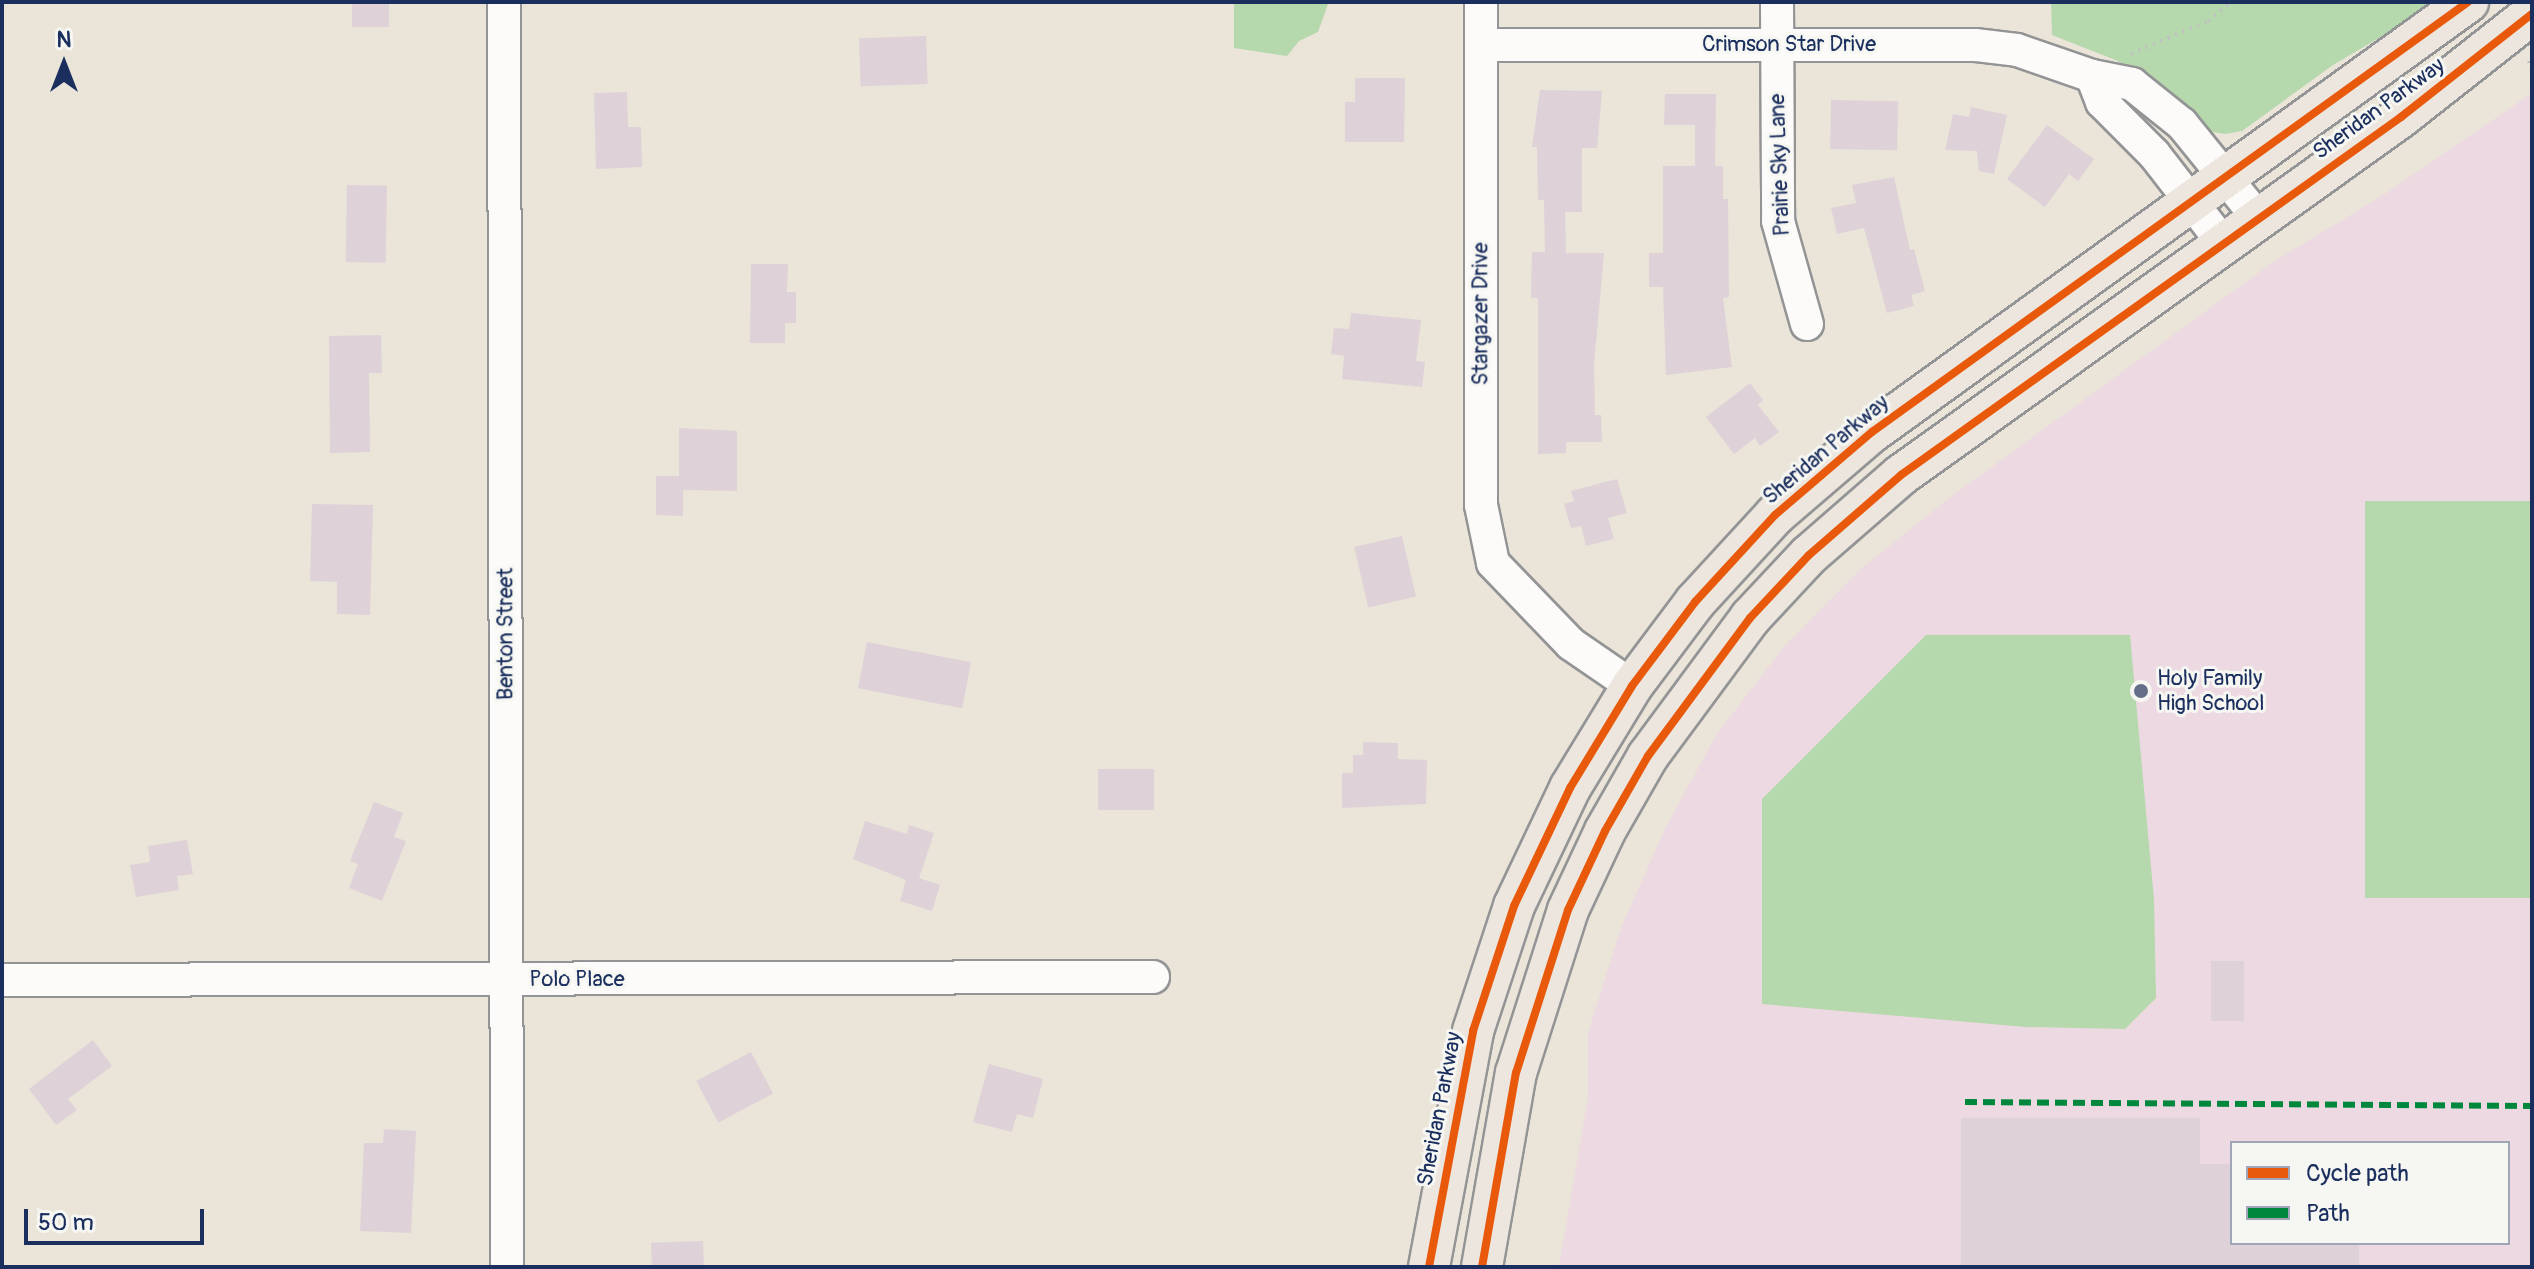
<!DOCTYPE html>
<html>
<head>
<meta charset="utf-8">
<style>
  body { margin:0 }
  #map { position:relative; width:2534px; height:1269px; overflow:hidden; background:#eae4d9; font-family:Pangolin,sans-serif }
  div>[style] { position:absolute }
  .built>* { inset:0; background:#ecd9e1 }
  .green>* { inset:0; background:#b5d8ac; transform-origin:0 0 }
  .building>* { inset:0; background:#ded2d8; transform-origin:0 0 }
  .path>* { height:4px; margin-top:-2px; transform-origin:0; background:repeating-linear-gradient(90deg,#c0c0c3 0 2px,transparent 0 8px) }
  .roads { filter:drop-shadow(2px 0 #939495) drop-shadow(-2px 0 #939495) drop-shadow(0 2px #939495) drop-shadow(0 -2px #939495) }
  .minor>* { height:32px; margin:-16px; padding:0 16px; transform-origin:16px; border-radius:16px; background:#fcfbf9 }
  .major>* { height:40px; margin:-20px; padding:0 20px; transform-origin:20px; border-radius:20px; background:#ede6de }
  .quiet>* { height:6px; margin-top:-3px; transform-origin:0; background:repeating-linear-gradient(90deg,#00873e 0 12px,transparent 0 18px) }
  .cycleway>* { height:8px; margin:-4px; padding:0 4px; transform-origin:4px; border-radius:4px; background:#e8590c }
  .dots>* { width:22px; height:22px; translate:-50% -50%; box-sizing:border-box; border:4px solid #f6f6f2; border-radius:50% }
  span { translate:-50% -50%; white-space:nowrap; text-align:center; line-height:1.15; -webkit-text-stroke:6px #f6f6f2; paint-order:stroke }
  .street-label { font-size:22px; color:#1b2f5e }
  .poi-label { font-size:22px; color:#1b2f5e }
  .left { translate:0 -50%; text-align:left }
  .frame { position:absolute; inset:0; border:4px solid #1b2f5e; pointer-events:none }
  .legend { position:absolute; left:2230px; top:1141px; width:280px; height:104px; box-sizing:border-box; background:#f6f6f2; border:2px solid #9ea6b7; margin:0; padding:10px 14px; list-style:none; font-size:24px; color:#1b2f5e }
  .legend li { display:flex; align-items:center; gap:16px; height:40px }
  .legend b { width:40px; border:2px solid #9ea6b7 }
  .north { position:absolute; left:24px; top:24px; width:80px; height:80px; -webkit-text-stroke:6px #f6f6f2; paint-order:stroke; rotate:0deg; font-size:22px; font-weight:700; line-height:32px; text-align:center; color:#1b2f5e }
  .north::after { content:''; display:block; margin:auto; width:28px; height:36px; background:#1b2f5e; clip-path:polygon(50% 0,100% 100%,50% 72%,0 100%) }
  .scale { position:absolute; left:24px; top:1209px; width:180px; height:36px; box-sizing:border-box; border:4px solid #1b2f5e; border-top:0; padding-left:10px; font-size:24px; line-height:28px; white-space:nowrap; color:#1b2f5e; -webkit-text-stroke:6px #f6f6f2; paint-order:stroke }
</style>
</head>
<body>
<div id="map">
  <div class="built">
    <i style="clip-path:polygon(evenodd,2532px 93px,2532px 1267px,1559px 1267px,1588px 1097px,1588px 1033px,1621px 928px,1666px 827px,1717px 734px,1783px 648px,1861px 569px,1952px 496px,2272px 263px,2388px 192px,2532px 93px,2232px 1143px,2508px 1143px,2508px 1243px,2232px 1243px,2232px 1143px)"></i>
  </div>
  <div class="green">
    <i style="clip-path:polygon(1234px 2px,1327px 2px,1328px 4px,1318px 32px,1299px 41px,1287px 56px,1234px 48px)"></i>
    <i style="clip-path:polygon(2051px 2px,2440px 2px,2333px 65px,2242px 131px,2225px 134px,2207px 131px,2118px 61px,2052px 35px)"></i>
    <i style="left:2532px;top:501px;width:397px;height:167px;rotate:90deg"></i>
    <i style="clip-path:polygon(1926px 635px,2130px 635px,2154px 900px,2156px 998px,2125px 1029px,2026px 1027px,1762px 1004px,1762px 799px)"></i>
  </div>
  <div class="building">
    <i style="left:352px;top:2px;width:37px;height:25px"></i>
    <i style="left:926px;top:36px;width:48px;height:67px;rotate:88deg"></i>
    <i style="clip-path:polygon(1355px 78px,1405px 78px,1404px 142px,1345px 142px,1345px 102px,1355px 102px)"></i>
    <i style="clip-path:polygon(1540px 90px,1602px 91px,1597px 148px,1582px 148px,1582px 212px,1565px 212px,1566px 253px,1604px 253px,1594px 365px,1595px 415px,1601px 415px,1602px 442px,1566px 442px,1566px 453px,1538px 454px,1538px 298px,1531px 298px,1532px 252px,1545px 252px,1544px 200px,1538px 200px,1537px 147px,1532px 147px)"></i>
    <i style="clip-path:polygon(627px 92px,628px 127px,641px 127px,642px 167px,596px 169px,594px 93px)"></i>
    <i style="clip-path:polygon(1665px 94px,1716px 94px,1715px 166px,1723px 166px,1723px 199px,1728px 199px,1729px 297px,1723px 298px,1732px 367px,1666px 375px,1663px 287px,1649px 287px,1649px 253px,1663px 253px,1663px 166px,1695px 166px,1695px 125px,1664px 125px)"></i>
    <i style="left:1831px;top:100px;width:67px;height:49px;rotate:1deg"></i>
    <i style="clip-path:polygon(1971px 107px,2007px 115px,1994px 174px,1979px 171px,1977px 151px,1945px 150px,1953px 114px,1969px 117px)"></i>
    <i style="clip-path:polygon(2047px 125px,2094px 159px,2078px 181px,2069px 174px,2045px 207px,2007px 179px)"></i>
    <i style="clip-path:polygon(1894px 177px,1910px 250px,1914px 249px,1925px 291px,1911px 295px,1914px 306px,1887px 313px,1864px 228px,1837px 234px,1831px 208px,1856px 203px,1852px 185px)"></i>
    <i style="left:347px;top:185px;width:40px;height:77px;rotate:1deg"></i>
    <i style="clip-path:polygon(751px 264px,788px 264px,787px 292px,796px 292px,796px 323px,785px 323px,785px 343px,750px 343px)"></i>
    <i style="clip-path:polygon(1351px 313px,1421px 320px,1416px 361px,1425px 362px,1422px 387px,1342px 379px,1344px 356px,1331px 354px,1334px 328px,1349px 329px)"></i>
    <i style="clip-path:polygon(381px 335px,382px 373px,369px 373px,370px 452px,330px 453px,329px 336px)"></i>
    <i style="clip-path:polygon(1750px 383px,1763px 400px,1758px 405px,1779px 432px,1760px 446px,1755px 438px,1734px 454px,1706px 417px)"></i>
    <i style="clip-path:polygon(679px 428px,737px 431px,737px 491px,683px 490px,683px 516px,656px 515px,656px 476px,679px 476px)"></i>
    <i style="clip-path:polygon(1617px 479px,1627px 513px,1608px 518px,1614px 539px,1586px 546px,1581px 526px,1571px 528px,1564px 504px,1574px 501px,1571px 491px)"></i>
    <i style="clip-path:polygon(312px 504px,373px 505px,370px 615px,337px 614px,337px 582px,310px 581px)"></i>
    <i style="left:1402px;top:536px;width:62px;height:49px;rotate:77deg"></i>
    <i style="left:867px;top:642px;width:106px;height:47px;rotate:11deg"></i>
    <i style="clip-path:polygon(1363px 742px,1398px 743px,1398px 759px,1427px 760px,1426px 804px,1342px 808px,1342px 773px,1353px 773px,1353px 755px,1363px 755px)"></i>
    <i style="left:1098px;top:769px;width:56px;height:41px"></i>
    <i style="clip-path:polygon(374px 802px,403px 813px,394px 837px,406px 841px,382px 901px,349px 888px,358px 864px,350px 861px)"></i>
    <i style="clip-path:polygon(865px 821px,907px 834px,909px 825px,934px 833px,919px 878px,940px 885px,932px 911px,900px 901px,906px 880px,853px 859px)"></i>
    <i style="clip-path:polygon(187px 840px,193px 874px,177px 876px,179px 890px,136px 897px,130px 865px,150px 862px,148px 846px)"></i>
    <i style="left:2211px;top:961px;width:33px;height:60px"></i>
    <i style="clip-path:polygon(93px 1040px,112px 1066px,68px 1099px,77px 1110px,56px 1125px,29px 1089px)"></i>
    <i style="left:751px;top:1052px;width:47px;height:62px;rotate:62deg"></i>
    <i style="clip-path:polygon(989px 1064px,1043px 1079px,1033px 1118px,1017px 1114px,1012px 1132px,973px 1122px)"></i>
    <i style="clip-path:polygon(1961px 1118px,2200px 1118px,2200px 1164px,2232px 1164px,2232px 1243px,2359px 1243px,2359px 1267px,1961px 1267px)"></i>
    <i style="clip-path:polygon(384px 1129px,416px 1131px,411px 1233px,360px 1231px,364px 1143px,383px 1143px)"></i>
    <i style="left:703px;top:1241px;width:26px;height:52px;rotate:88deg"></i>
  </div>
  <div class="path">
    <i style="left:2131px;top:54px;width:84px;rotate:-23.2deg"></i>
    <i style="left:2208px;top:21px;width:29px;rotate:-41deg"></i>
    <i style="left:2529px;top:61px;width:10px;rotate:73deg"></i>
  </div>
  <div class="roads">
    <div class="minor">
      <i style="left:504px;top:2px;width:1265px;rotate:89.86deg"></i>
      <i style="left:1481px;top:2px;width:503px;rotate:90deg"></i>
      <i style="left:1481px;top:505px;width:59px;rotate:78.3deg"></i>
      <i style="left:1493px;top:563px;width:112px;rotate:46.1deg"></i>
      <i style="left:1571px;top:644px;width:74px;rotate:34.5deg"></i>
      <i style="left:1777px;top:2px;width:219px;rotate:89.7deg"></i>
      <i style="left:1778px;top:221px;width:107px;rotate:74.3deg"></i>
      <i style="left:1481px;top:45px;width:494px"></i>
      <i style="left:1975px;top:45px;width:42px;rotate:6.8deg"></i>
      <i style="left:2017px;top:50px;width:79px;rotate:19.1deg"></i>
      <i style="left:2092px;top:76px;width:41px;rotate:11.3deg"></i>
      <i style="left:2132px;top:84px;width:64px;rotate:38.7deg"></i>
      <i style="left:2182px;top:124px;width:121px;rotate:51deg"></i>
      <i style="left:2092px;top:76px;width:28px;rotate:69deg"></i>
      <i style="left:2102px;top:102px;width:74px;rotate:45deg"></i>
      <i style="left:2154px;top:154px;width:113px;rotate:52.2deg"></i>
      <i style="left:2px;top:980px;width:1151px;rotate:-0.15deg"></i>
    </div>
    <div class="major">
      <i style="left:1429px;top:1267px;width:240px;rotate:-79.4deg"></i>
      <i style="left:1473px;top:1031px;width:132px;rotate:-71.8deg"></i>
      <i style="left:1514px;top:906px;width:131px;rotate:-64.6deg"></i>
      <i style="left:1570px;top:788px;width:119px;rotate:-58.7deg"></i>
      <i style="left:1632px;top:686px;width:105px;rotate:-53.1deg"></i>
      <i style="left:1695px;top:602px;width:118px;rotate:-47.4deg"></i>
      <i style="left:1775px;top:515px;width:128px;rotate:-40.6deg"></i>
      <i style="left:1872px;top:432px;width:735px;rotate:-35.81deg"></i>
      <i style="left:1482px;top:1267px;width:197px;rotate:-80.1deg"></i>
      <i style="left:1516px;top:1073px;width:171px;rotate:-72.3deg"></i>
      <i style="left:1568px;top:910px;width:87px;rotate:-64.9deg"></i>
      <i style="left:1605px;top:831px;width:86px;rotate:-60.2deg"></i>
      <i style="left:1648px;top:756px;width:172px;rotate:-53.5deg"></i>
      <i style="left:1750px;top:618px;width:86px;rotate:-46.9deg"></i>
      <i style="left:1809px;top:555px;width:122px;rotate:-41deg"></i>
      <i style="left:1901px;top:475px;width:615px;rotate:-35.6deg"></i>
      <i style="left:2401px;top:117px;width:167px;rotate:-38.2deg"></i>
    </div>
  </div>
  <div class="quiet">
    <i style="left:1965px;top:1102px;width:567px;rotate:0.4deg"></i>
  </div>
  <div class="cycleway">
    <i style="left:1429px;top:1267px;width:240px;rotate:-79.4deg"></i>
    <i style="left:1473px;top:1031px;width:132px;rotate:-71.8deg"></i>
    <i style="left:1514px;top:906px;width:131px;rotate:-64.6deg"></i>
    <i style="left:1570px;top:788px;width:119px;rotate:-58.7deg"></i>
    <i style="left:1632px;top:686px;width:105px;rotate:-53.1deg"></i>
    <i style="left:1695px;top:602px;width:118px;rotate:-47.4deg"></i>
    <i style="left:1775px;top:515px;width:128px;rotate:-40.6deg"></i>
    <i style="left:1872px;top:432px;width:735px;rotate:-35.81deg"></i>
    <i style="left:1482px;top:1267px;width:197px;rotate:-80.1deg"></i>
    <i style="left:1516px;top:1073px;width:171px;rotate:-72.3deg"></i>
    <i style="left:1568px;top:910px;width:87px;rotate:-64.9deg"></i>
    <i style="left:1605px;top:831px;width:86px;rotate:-60.2deg"></i>
    <i style="left:1648px;top:756px;width:172px;rotate:-53.5deg"></i>
    <i style="left:1750px;top:618px;width:86px;rotate:-46.9deg"></i>
    <i style="left:1809px;top:555px;width:122px;rotate:-41deg"></i>
    <i style="left:1901px;top:475px;width:615px;rotate:-35.6deg"></i>
    <i style="left:2401px;top:117px;width:167px;rotate:-38.2deg"></i>
  </div>
  <div class="dots">
    <i style="left:2141px;top:691px;background:#636e89"></i>
  </div>
  <div class="street-label">
    <span style="left:1789px;top:45px">Crimson Star Drive</span>
    <span style="left:2379px;top:109px;rotate:-36deg">Sheridan Parkway</span>
    <span style="left:1780px;top:165px;rotate:-92deg">Prairie Sky Lane</span>
    <span style="left:1481px;top:314px;rotate:-90deg">Stargazer Drive</span>
    <span style="left:1826px;top:450px;rotate:-40deg">Sheridan Parkway</span>
    <span style="left:506px;top:634px;rotate:-90deg">Benton Street</span>
    <span style="left:577px;top:980px">Polo Place</span>
    <span style="left:1440px;top:1109px;rotate:-79deg">Sheridan Parkway</span>
  </div>
  <div class="poi-label">
    <span class="left" style="left:2157px;top:691px">Holy Family<br>High School</span>
  </div>
  <div class="frame"></div>
  <ul class="legend">
  <li><b style="height:10px;background:#e8590c"></b>Cycle path</li>
  <li><b style="height:10px;background:#00873e"></b>Path</li>
  </ul>
  <div class="north">N</div>
  <div class="scale">50 m</div>
</div>
</body>
</html>
